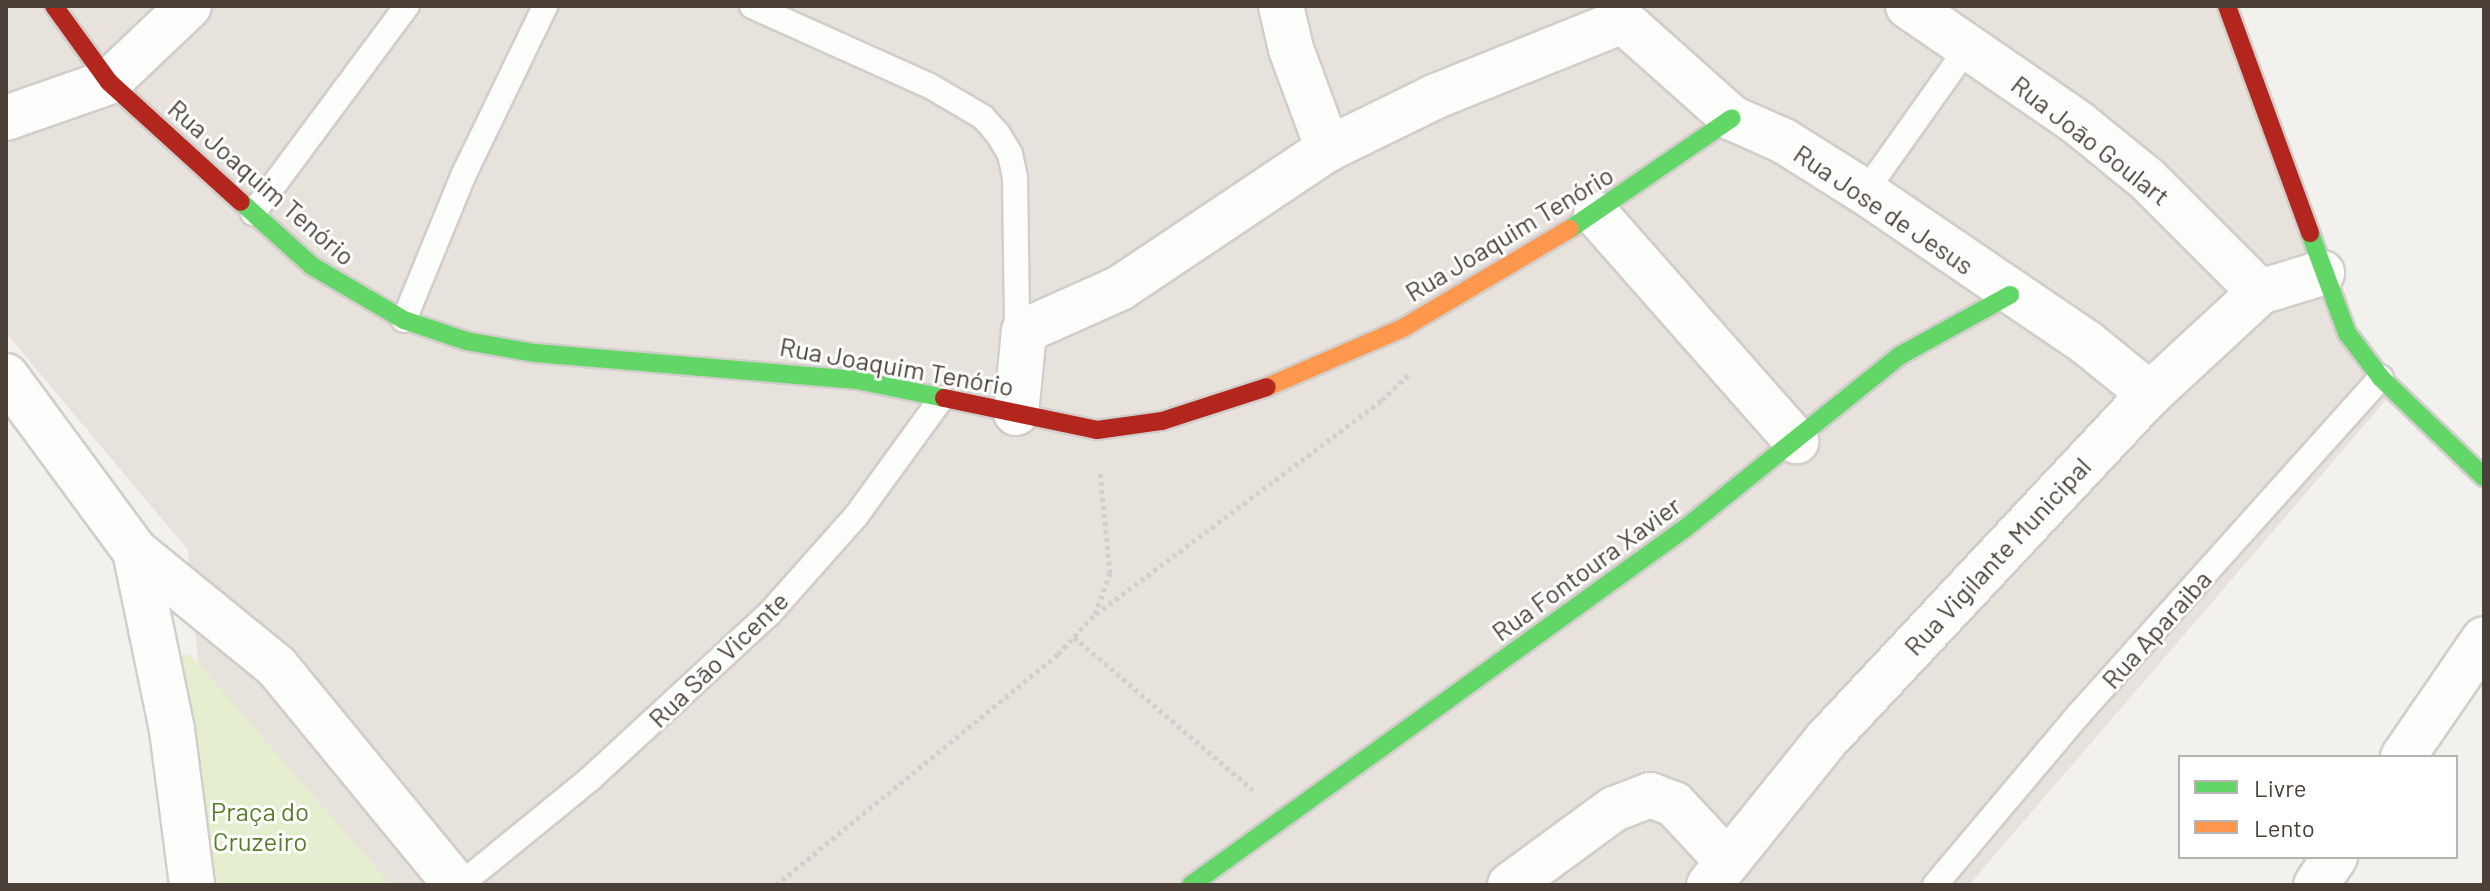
<!DOCTYPE html>
<html>
<head>
<meta charset="utf-8">
<style>
  body { margin:0 }
  #map { position:relative; width:2490px; height:891px; overflow:hidden; background:#f3f1ee; font-family:Barlow,sans-serif }
  div>[style] { position:absolute }
  .residential>* { inset:0; background:#e7e2db }
  .green>* { inset:0; background:#e5eece }
  .path>* { height:5px; margin-top:-2.5px; transform-origin:0; background:repeating-linear-gradient(90deg,#d3d0cc 0 4px,transparent 0 8px) }
  .roads { filter:drop-shadow(2px 0 #d1cecb) drop-shadow(-2px 0 #d1cecb) drop-shadow(0 2px #d1cecb) drop-shadow(0 -2px #d1cecb) }
  .lane>* { height:24px; margin:-12px; padding:0 12px; transform-origin:12px; border-radius:12px; background:#fdfdfc }
  .street>* { height:44px; margin:-22px; padding:0 22px; transform-origin:22px; border-radius:22px; background:#fdfdfc }
  .fast>* { height:18px; margin:-9px; padding:0 9px; transform-origin:9px; border-radius:9px; background:#63d668 }
  .slow>* { height:18px; margin:-9px; padding:0 9px; transform-origin:9px; border-radius:9px; background:#ff974d }
  .jam>* { height:18px; margin:-9px; padding:0 9px; transform-origin:9px; border-radius:9px; background:#b3261e }
  span { translate:-50% -50%; white-space:nowrap; text-align:center; line-height:1.15; -webkit-text-stroke:6px #fff; paint-order:stroke }
  .street-label { font-size:26px; color:#4a4038 }
  .park-label { font-size:26px; color:#577f28 }
  .frame { position:absolute; inset:0; border:8px solid #4a4038; pointer-events:none }
  .legend { position:absolute; left:2178px; top:755px; width:280px; height:104px; box-sizing:border-box; background:#fff; border:2px solid #b7b3af; margin:0; padding:10px 14px; list-style:none; font-size:24px; color:#4a4038 }
  .legend li { display:flex; align-items:center; gap:16px; height:40px }
  .legend b { width:40px; border:2px solid #b7b3af }
</style>
</head>
<body>
<div id="map">
  <div class="residential">
    <i style="clip-path:polygon(6px 6px,2230px 6px,2351px 339px,2397px 387px,1969px 885px,218px 885px,188px 550px,6px 333px)"></i>
  </div>
  <div class="green">
    <i style="clip-path:polygon(190px 654px,391px 885px,208px 885px,175px 657px)"></i>
  </div>
  <div class="path">
    <i style="left:1096px;top:614px;width:357px;rotate:-36.8deg"></i>
    <i style="left:1382px;top:400px;width:37px;rotate:-44deg"></i>
    <i style="left:1074px;top:637px;width:235px;rotate:40.5deg"></i>
    <i style="left:776px;top:885px;width:365px;rotate:-39.3deg"></i>
    <i style="left:1058px;top:654px;width:54px;rotate:-47.2deg"></i>
    <i style="left:1095px;top:614px;width:44px;rotate:-69.9deg"></i>
    <i style="left:1110px;top:573px;width:102px;rotate:-95.6deg"></i>
  </div>
  <div class="roads">
    <div class="lane">
      <i style="left:752px;top:6px;width:195px;rotate:24.2deg"></i>
      <i style="left:930px;top:86px;width:61px;rotate:30.3deg"></i>
      <i style="left:983px;top:117px;width:23px;rotate:49deg"></i>
      <i style="left:998px;top:134px;width:23px;rotate:59deg"></i>
      <i style="left:1010px;top:154px;width:25px;rotate:78deg"></i>
      <i style="left:1015px;top:178px;width:139px;rotate:89.2deg"></i>
      <i style="left:1017px;top:317px;width:16px;rotate:63deg"></i>
      <i style="left:1865px;top:192px;width:178px;rotate:-54.6deg"></i>
      <i style="left:253px;top:213px;width:258px;rotate:-53.4deg"></i>
      <i style="left:404px;top:320px;width:156px;rotate:-67.7deg"></i>
      <i style="left:463px;top:176px;width:189px;rotate:-64.2deg"></i>
      <i style="left:460px;top:885px;width:169px;rotate:-39.2deg"></i>
      <i style="left:591px;top:778px;width:242px;rotate:-42.7deg"></i>
      <i style="left:769px;top:614px;width:131px;rotate:-48.4deg"></i>
      <i style="left:856px;top:516px;width:145px;rotate:-54deg"></i>
      <i style="left:1935px;top:885px;width:224px;rotate:-49.9deg"></i>
      <i style="left:2079px;top:714px;width:452px;rotate:-48.1deg"></i>
    </div>
    <div class="street">
      <i style="left:1281px;top:6px;width:44px;rotate:76.9deg"></i>
      <i style="left:1291px;top:49px;width:107px;rotate:69.7deg"></i>
      <i style="left:1908px;top:6px;width:206px;rotate:34.5deg"></i>
      <i style="left:2078px;top:123px;width:89px;rotate:39.1deg"></i>
      <i style="left:2147px;top:179px;width:160px;rotate:45deg"></i>
      <i style="left:1623px;top:21px;width:146px;rotate:41.7deg"></i>
      <i style="left:1732px;top:118px;width:57px;rotate:23.9deg"></i>
      <i style="left:1784px;top:141px;width:96px;rotate:32.2deg"></i>
      <i style="left:1865px;top:192px;width:268px;rotate:34.2deg"></i>
      <i style="left:2087px;top:343px;width:81px;rotate:39deg"></i>
      <i style="left:6px;top:118px;width:109px;rotate:-19.3deg"></i>
      <i style="left:109px;top:82px;width:110px;rotate:-43.5deg"></i>
      <i style="left:1596px;top:214px;width:303px;rotate:48.6deg"></i>
      <i style="left:6px;top:376px;width:217px;rotate:53.6deg"></i>
      <i style="left:135px;top:551px;width:183px;rotate:39.2deg"></i>
      <i style="left:277px;top:667px;width:282px;rotate:50.6deg"></i>
      <i style="left:1016px;top:413px;width:82px;rotate:-84.4deg"></i>
      <i style="left:1024px;top:331px;width:105px;rotate:-24.1deg"></i>
      <i style="left:1120px;top:288px;width:250px;rotate:-33.8deg"></i>
      <i style="left:1328px;top:149px;width:118px;rotate:-26.1deg"></i>
      <i style="left:1434px;top:97px;width:204px;rotate:-21.9deg"></i>
      <i style="left:135px;top:551px;width:183px;rotate:78.3deg"></i>
      <i style="left:172px;top:730px;width:156px;rotate:82.6deg"></i>
      <i style="left:2403px;top:757px;width:143px;rotate:-55.5deg"></i>
      <i style="left:1510px;top:885px;width:129px;rotate:-36.2deg"></i>
      <i style="left:1614px;top:809px;width:39px;rotate:-21deg"></i>
      <i style="left:1650px;top:795px;width:26px;rotate:21deg"></i>
      <i style="left:1674px;top:804px;width:79px;rotate:47deg"></i>
      <i style="left:1709px;top:885px;width:186px;rotate:-51.1deg"></i>
      <i style="left:1826px;top:740px;width:474px;rotate:-46.9deg"></i>
      <i style="left:2150px;top:394px;width:150px;rotate:-42.8deg"></i>
      <i style="left:2260px;top:292px;width:65px;rotate:-17deg"></i>
      <i style="left:2316px;top:885px;width:34px;rotate:-56deg"></i>
    </div>
    <div class="fast">
      <i style="left:241px;top:202px;width:96px;rotate:42deg"></i>
      <i style="left:312px;top:266px;width:107px;rotate:30.4deg"></i>
      <i style="left:404px;top:320px;width:65px;rotate:18.7deg"></i>
      <i style="left:466px;top:341px;width:70px;rotate:9.9deg"></i>
      <i style="left:535px;top:353px;width:323px;rotate:4.8deg"></i>
      <i style="left:857px;top:380px;width:89px;rotate:11.7deg"></i>
      <i style="left:1570px;top:229px;width:196px;rotate:-34.4deg"></i>
      <i style="left:2310px;top:233px;width:107px;rotate:69.7deg"></i>
      <i style="left:2347px;top:333px;width:56px;rotate:52.9deg"></i>
      <i style="left:2381px;top:378px;width:143px;rotate:43.9deg"></i>
      <i style="left:1191px;top:885px;width:608px;rotate:-35.83deg"></i>
      <i style="left:1684px;top:529px;width:276px;rotate:-38.8deg"></i>
      <i style="left:1899px;top:356px;width:127px;rotate:-28.8deg"></i>
    </div>
    <div class="slow">
      <i style="left:1267px;top:387px;width:148px;rotate:-23.5deg"></i>
      <i style="left:1403px;top:328px;width:194px;rotate:-30.7deg"></i>
    </div>
    <div class="jam">
      <i style="left:54px;top:6px;width:94px;rotate:54.1deg"></i>
      <i style="left:109px;top:82px;width:178px;rotate:42.3deg"></i>
      <i style="left:2227px;top:6px;width:242px;rotate:69.9deg"></i>
      <i style="left:944px;top:398px;width:156px;rotate:11.8deg"></i>
      <i style="left:1097px;top:430px;width:66px;rotate:-7.9deg"></i>
      <i style="left:1162px;top:421px;width:110px;rotate:-17.9deg"></i>
    </div>
  </div>
  <div class="street-label">
    <span style="left:2091px;top:140px;rotate:38deg">Rua Joāo Goulart</span>
    <span style="left:262px;top:182px;rotate:41deg">Rua Joaquim Tenório</span>
    <span style="left:1884px;top:209px;rotate:34deg">Rua Jose de Jesus</span>
    <span style="left:1509px;top:233px;rotate:-31deg">Rua Joaquim Tenório</span>
    <span style="left:897px;top:366px;rotate:10deg">Rua Joaquim Tenório</span>
    <span style="left:1997px;top:556px;rotate:-47deg">Rua Vigilante Municipal</span>
    <span style="left:1586px;top:568px;rotate:-36deg">Rua Fontoura Xavier</span>
    <span style="left:2156px;top:629px;rotate:-48deg">Rua Aparaiba</span>
    <span style="left:718px;top:659px;rotate:-44deg">Rua Sāo Vicente</span>
  </div>
  <div class="park-label">
    <span style="left:260px;top:826px">Praça do<br>Cruzeiro</span>
  </div>
  <div class="frame"></div>
  <ul class="legend">
  <li><b style="height:10px;background:#63d668"></b>Livre</li>
  <li><b style="height:10px;background:#ff974d"></b>Lento</li>
  </ul>
</div>
</body>
</html>
